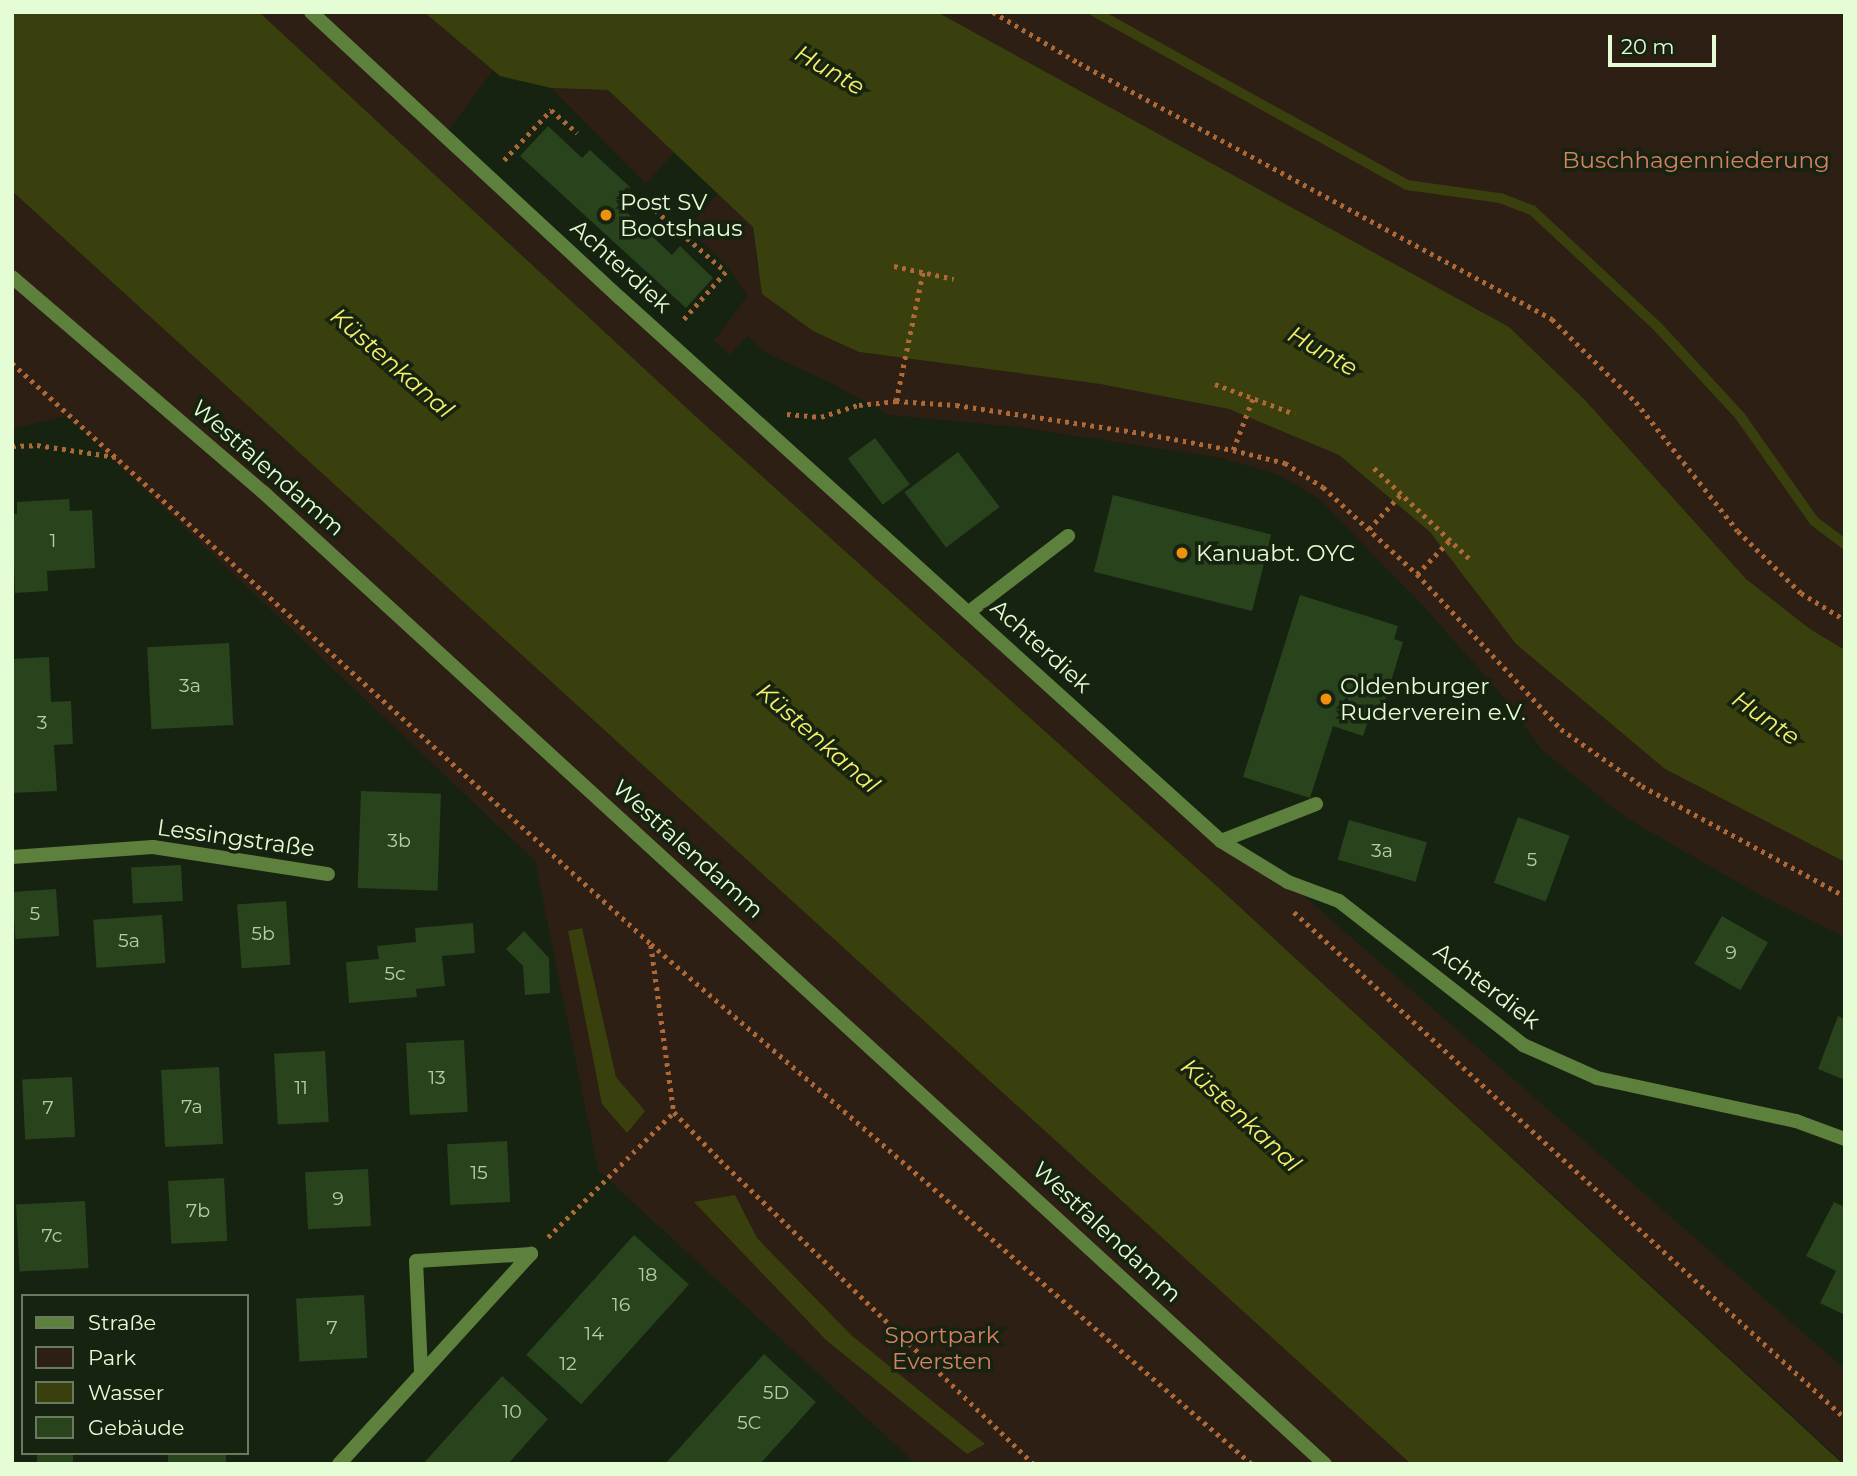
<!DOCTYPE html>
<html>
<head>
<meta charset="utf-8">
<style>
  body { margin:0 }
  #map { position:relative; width:1857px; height:1476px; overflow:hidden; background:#162310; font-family:Montserrat,sans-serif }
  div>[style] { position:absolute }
  .green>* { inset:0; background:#2d1f13 }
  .water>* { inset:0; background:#393f0d }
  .stream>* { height:10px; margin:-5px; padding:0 5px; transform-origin:5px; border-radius:5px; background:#393f0d }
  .building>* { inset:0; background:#29431d; transform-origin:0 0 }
  .path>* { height:4.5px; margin-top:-2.25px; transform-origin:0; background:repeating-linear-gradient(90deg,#af6936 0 3.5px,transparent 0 8.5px) }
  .service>* { height:14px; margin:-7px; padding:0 7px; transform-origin:7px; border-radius:7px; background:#5d803d }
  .minor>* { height:14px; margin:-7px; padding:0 7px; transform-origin:7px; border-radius:7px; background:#5d803d }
  .tertiary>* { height:14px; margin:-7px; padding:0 7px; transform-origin:7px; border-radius:7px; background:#5d803d }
  .dots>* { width:19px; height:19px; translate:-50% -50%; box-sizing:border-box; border:4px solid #162310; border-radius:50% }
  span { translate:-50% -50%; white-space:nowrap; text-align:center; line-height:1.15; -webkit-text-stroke:7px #162310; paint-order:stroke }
  .number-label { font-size:19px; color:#b6cea6 }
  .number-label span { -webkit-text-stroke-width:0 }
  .park-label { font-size:23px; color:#d97f64 }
  .poi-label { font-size:23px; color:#e5fdd4 }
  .left { translate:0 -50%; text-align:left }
  .street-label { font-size:23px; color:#e5fdd4 }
  .water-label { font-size:24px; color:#f7ee68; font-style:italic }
  .frame { position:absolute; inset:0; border:14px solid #e5fdd4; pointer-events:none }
  .legend { position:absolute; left:21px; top:1294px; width:228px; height:161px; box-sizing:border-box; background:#162310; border:2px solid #697a5e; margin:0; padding:9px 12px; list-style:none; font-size:21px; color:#e5fdd4 }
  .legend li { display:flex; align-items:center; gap:14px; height:35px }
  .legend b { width:35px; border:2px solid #697a5e }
  .scale { position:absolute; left:1608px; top:35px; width:108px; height:32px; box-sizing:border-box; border:4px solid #e5fdd4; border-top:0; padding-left:9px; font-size:21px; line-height:24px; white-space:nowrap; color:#e5fdd4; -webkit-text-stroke:5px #162310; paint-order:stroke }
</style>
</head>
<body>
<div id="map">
  <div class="green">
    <i style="clip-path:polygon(259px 12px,424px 12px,493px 70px,446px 134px,1221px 841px,1288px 882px,1845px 1369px,1845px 1464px,1230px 898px,704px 424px)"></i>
    <i style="clip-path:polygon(937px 12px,1845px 12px,1845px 650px,1810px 629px,1746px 579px,1584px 399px,1509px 327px)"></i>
    <i style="clip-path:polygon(551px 88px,608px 90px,675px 152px,646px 184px)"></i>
    <i style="clip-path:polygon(12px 191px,1138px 1213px,1411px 1464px,916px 1464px,598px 1170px,535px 861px,67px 416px,12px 429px)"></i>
    <i style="clip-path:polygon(719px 192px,753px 227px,757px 266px,859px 352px,1100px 384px,1229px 409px,1339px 455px,1430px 532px,1516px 644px,1665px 769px,1845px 862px,1845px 937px,1751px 890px,1625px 817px,1541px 749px,1500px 693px,1426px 609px,1320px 500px,1279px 475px,1222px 458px,1018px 427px,889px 415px,831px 383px,766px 353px,747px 336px,730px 355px,714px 341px,748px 295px,722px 260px,687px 229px)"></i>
  </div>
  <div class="water">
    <i style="clip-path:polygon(12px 12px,259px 12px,704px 424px,1230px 898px,1843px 1464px,1411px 1464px,12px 191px)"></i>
    <i style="clip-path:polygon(424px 12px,937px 12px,1509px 327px,1584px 399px,1746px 579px,1810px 629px,1845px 650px,1845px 862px,1665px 769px,1516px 644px,1430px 532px,1339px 455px,1229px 409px,1100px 384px,859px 352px,813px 331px,762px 294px,753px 227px,608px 90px,551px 88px,500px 76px)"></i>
    <i style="clip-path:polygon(582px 928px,616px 1077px,645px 1111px,627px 1133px,602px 1104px,568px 931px)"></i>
    <i style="clip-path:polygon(735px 1195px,757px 1238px,851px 1335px,985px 1444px,967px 1454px,826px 1340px,694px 1202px)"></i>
  </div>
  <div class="stream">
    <i style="left:1095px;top:12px;width:357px;rotate:29deg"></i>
    <i style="left:1407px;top:185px;width:94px;rotate:8deg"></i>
    <i style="left:1500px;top:198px;width:34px;rotate:21deg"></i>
    <i style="left:1532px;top:210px;width:171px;rotate:42.9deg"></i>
    <i style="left:1657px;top:326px;width:122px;rotate:47.3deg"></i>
    <i style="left:1740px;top:416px;width:128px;rotate:54.8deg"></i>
    <i style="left:1814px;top:521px;width:39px;rotate:37deg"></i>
  </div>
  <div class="building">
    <i style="clip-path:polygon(548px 126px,582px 158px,590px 150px,630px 187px,617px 203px,672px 255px,680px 246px,713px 278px,686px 308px,520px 156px)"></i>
    <i style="left:875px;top:438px;width:58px;height:34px;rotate:53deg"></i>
    <i style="left:958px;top:452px;width:69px;height:67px;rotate:53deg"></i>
    <i style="left:1113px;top:495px;width:163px;height:79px;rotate:14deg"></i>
    <i style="clip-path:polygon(69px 499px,70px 511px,92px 510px,95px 568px,47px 571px,48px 591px,15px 593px,12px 514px,17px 514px,17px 502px)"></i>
    <i style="clip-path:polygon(1300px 595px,1398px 626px,1394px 639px,1403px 642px,1382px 711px,1373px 708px,1363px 736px,1333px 726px,1310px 798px,1243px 777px)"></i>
    <i style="left:229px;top:643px;width:82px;height:82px;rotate:87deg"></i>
    <i style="clip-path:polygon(49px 657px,51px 702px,71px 701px,73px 744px,54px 745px,57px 791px,12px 793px,12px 659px)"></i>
    <i style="left:361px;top:791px;width:80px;height:97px;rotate:2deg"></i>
    <i style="left:1518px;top:817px;width:55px;height:70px;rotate:20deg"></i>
    <i style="left:1349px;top:820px;width:81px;height:41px;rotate:16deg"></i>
    <i style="left:181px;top:865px;width:36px;height:50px;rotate:87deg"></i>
    <i style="left:56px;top:889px;width:47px;height:44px;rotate:86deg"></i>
    <i style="left:286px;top:901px;width:64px;height:49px;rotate:86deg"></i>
    <i style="left:162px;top:915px;width:48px;height:69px;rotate:86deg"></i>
    <i style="left:1722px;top:916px;width:53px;height:55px;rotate:30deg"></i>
    <i style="clip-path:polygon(473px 923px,475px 953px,442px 956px,445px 986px,416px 989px,417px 997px,349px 1003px,346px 962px,379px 959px,377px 946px,416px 942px,415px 928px)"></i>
    <i style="clip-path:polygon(524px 931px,549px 958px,550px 993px,525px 995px,523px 966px,506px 949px)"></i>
    <i style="clip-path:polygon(1838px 1016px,1845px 1019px,1845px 1080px,1818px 1069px)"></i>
    <i style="left:464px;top:1040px;width:72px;height:58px;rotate:87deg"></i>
    <i style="left:325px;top:1051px;width:71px;height:51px;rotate:87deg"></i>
    <i style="left:219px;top:1067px;width:77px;height:58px;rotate:87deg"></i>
    <i style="left:72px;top:1077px;width:60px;height:50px;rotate:87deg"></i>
    <i style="left:507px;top:1141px;width:61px;height:60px;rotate:87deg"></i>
    <i style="left:368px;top:1169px;width:57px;height:63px;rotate:87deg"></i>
    <i style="left:224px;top:1178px;width:63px;height:56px;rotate:87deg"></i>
    <i style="left:85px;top:1201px;width:67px;height:69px;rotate:87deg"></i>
    <i style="clip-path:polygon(1834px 1202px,1845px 1207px,1845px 1315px,1820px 1303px,1836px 1271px,1806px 1256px)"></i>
    <i style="left:634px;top:1235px;width:74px;height:161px;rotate:42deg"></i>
    <i style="left:364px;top:1295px;width:63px;height:68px;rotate:87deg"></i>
    <i style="clip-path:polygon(764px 1354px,816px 1402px,789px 1432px,760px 1464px,665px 1464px)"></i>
    <i style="clip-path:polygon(502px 1376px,548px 1419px,508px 1464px,423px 1464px)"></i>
    <i style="left:37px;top:1453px;width:36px;height:11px"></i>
    <i style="left:168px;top:1453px;width:58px;height:11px"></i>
  </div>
  <div class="path">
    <i style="left:993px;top:12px;width:100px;rotate:30.7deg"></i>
    <i style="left:1079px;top:63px;width:538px;rotate:28.42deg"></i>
    <i style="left:1552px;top:319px;width:118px;rotate:44.7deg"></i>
    <i style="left:1636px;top:402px;width:164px;rotate:51.7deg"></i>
    <i style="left:1738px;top:531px;width:88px;rotate:44.5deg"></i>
    <i style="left:1801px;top:593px;width:52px;rotate:31.5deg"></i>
    <i style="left:504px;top:160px;width:69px;rotate:-46.8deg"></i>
    <i style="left:551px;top:110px;width:35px;rotate:41deg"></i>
    <i style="left:655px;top:210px;width:94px;rotate:41.1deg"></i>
    <i style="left:726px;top:272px;width:68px;rotate:131.4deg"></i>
    <i style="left:894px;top:266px;width:61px;rotate:12.2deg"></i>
    <i style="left:12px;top:363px;width:864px;rotate:42.28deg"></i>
    <i style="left:651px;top:944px;width:795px;rotate:40.87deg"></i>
    <i style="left:1215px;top:384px;width:85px;rotate:20.6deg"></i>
    <i style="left:896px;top:401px;width:132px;rotate:-78.2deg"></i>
    <i style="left:787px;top:414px;width:34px;rotate:5deg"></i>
    <i style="left:821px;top:417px;width:40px;rotate:-18deg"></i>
    <i style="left:859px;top:405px;width:37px;rotate:-6deg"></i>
    <i style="left:896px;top:401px;width:60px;rotate:3.8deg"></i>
    <i style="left:956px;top:405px;width:187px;rotate:8.6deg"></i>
    <i style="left:1141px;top:433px;width:94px;rotate:10.5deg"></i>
    <i style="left:1233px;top:450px;width:54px;rotate:14deg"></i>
    <i style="left:1285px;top:463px;width:45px;rotate:32.3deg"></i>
    <i style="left:1323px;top:487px;width:128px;rotate:42.8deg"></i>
    <i style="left:1417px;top:574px;width:212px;rotate:47.1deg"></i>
    <i style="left:1561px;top:729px;width:99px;rotate:35.1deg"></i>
    <i style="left:1642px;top:786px;width:231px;rotate:28.5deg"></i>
    <i style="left:12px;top:446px;width:25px;rotate:-2deg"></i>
    <i style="left:37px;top:445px;width:80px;rotate:8.6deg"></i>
    <i style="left:1233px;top:450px;width:56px;rotate:-69deg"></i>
    <i style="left:1374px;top:468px;width:131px;rotate:43.5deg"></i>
    <i style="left:1369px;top:529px;width:49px;rotate:-47.5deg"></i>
    <i style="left:1417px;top:574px;width:47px;rotate:-45.9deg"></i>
    <i style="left:1294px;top:912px;width:748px;rotate:42.56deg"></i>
    <i style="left:651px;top:945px;width:169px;rotate:82.2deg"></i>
    <i style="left:674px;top:1112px;width:66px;rotate:46.2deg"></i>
    <i style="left:720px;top:1160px;width:437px;rotate:44.1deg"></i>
    <i style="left:548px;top:1237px;width:177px;rotate:-44.8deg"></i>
  </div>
  <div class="service">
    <i style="left:969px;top:612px;width:125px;rotate:-37.5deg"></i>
    <i style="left:1221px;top:841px;width:102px;rotate:-21.3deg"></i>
  </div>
  <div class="minor">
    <i style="left:311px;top:12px;width:421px;rotate:42.8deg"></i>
    <i style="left:620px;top:298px;width:810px;rotate:42.1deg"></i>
    <i style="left:1221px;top:841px;width:79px;rotate:31.5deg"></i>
    <i style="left:1288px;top:882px;width:54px;rotate:20.4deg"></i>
    <i style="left:1339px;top:901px;width:234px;rotate:38deg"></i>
    <i style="left:1523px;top:1045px;width:81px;rotate:24deg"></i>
    <i style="left:1597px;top:1078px;width:204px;rotate:12.2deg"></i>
    <i style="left:1796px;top:1121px;width:52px;rotate:20.2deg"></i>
    <i style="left:12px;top:857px;width:141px;rotate:-4.1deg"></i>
    <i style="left:153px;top:847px;width:177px;rotate:8.8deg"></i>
    <i style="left:339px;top:1464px;width:285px;rotate:-47.6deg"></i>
    <i style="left:531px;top:1254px;width:115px;rotate:176.5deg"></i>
    <i style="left:416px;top:1261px;width:112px;rotate:87.4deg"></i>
  </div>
  <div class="tertiary">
    <i style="left:12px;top:277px;width:330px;rotate:40.6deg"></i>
    <i style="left:263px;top:492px;width:1440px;rotate:42.47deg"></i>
  </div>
  <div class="dots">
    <i style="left:606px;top:215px;background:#f0900d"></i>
    <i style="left:1182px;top:553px;background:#f0900d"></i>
    <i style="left:1326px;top:699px;background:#f0900d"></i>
  </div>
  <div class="number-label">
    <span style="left:53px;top:541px">1</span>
    <span style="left:190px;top:686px">3a</span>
    <span style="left:42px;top:723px">3</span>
    <span style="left:399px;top:841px">3b</span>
    <span style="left:1382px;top:851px">3a</span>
    <span style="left:1532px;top:860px">5</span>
    <span style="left:35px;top:914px">5</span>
    <span style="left:263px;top:934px">5b</span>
    <span style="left:129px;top:941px">5a</span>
    <span style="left:1731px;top:953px">9</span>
    <span style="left:395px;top:974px">5c</span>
    <span style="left:437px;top:1078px">13</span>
    <span style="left:301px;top:1088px">11</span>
    <span style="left:192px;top:1107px">7a</span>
    <span style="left:48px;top:1108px">7</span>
    <span style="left:479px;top:1173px">15</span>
    <span style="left:338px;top:1199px">9</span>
    <span style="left:198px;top:1211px">7b</span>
    <span style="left:52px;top:1236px">7c</span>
    <span style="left:648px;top:1275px">18</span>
    <span style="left:621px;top:1305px">16</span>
    <span style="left:332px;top:1328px">7</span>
    <span style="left:594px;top:1334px">14</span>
    <span style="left:568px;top:1364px">12</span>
    <span style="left:776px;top:1393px">5D</span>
    <span style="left:512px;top:1412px">10</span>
    <span style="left:749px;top:1423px">5C</span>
  </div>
  <div class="park-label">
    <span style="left:1696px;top:160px">Buschhagenniederung</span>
    <span style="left:942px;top:1348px">Sportpark<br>Eversten</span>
  </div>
  <div class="poi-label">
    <span class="left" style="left:620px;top:215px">Post SV<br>Bootshaus</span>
    <span class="left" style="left:1196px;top:553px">Kanuabt. OYC</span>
    <span class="left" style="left:1340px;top:699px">Oldenburger<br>Ruderverein e.V.</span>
  </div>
  <div class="street-label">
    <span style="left:621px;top:266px;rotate:42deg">Achterdiek</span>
    <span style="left:268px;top:468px;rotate:41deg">Westfalendamm</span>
    <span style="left:1041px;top:646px;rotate:42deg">Achterdiek</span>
    <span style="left:236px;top:838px;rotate:8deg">Lessingstraße</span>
    <span style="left:688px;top:849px;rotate:42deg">Westfalendamm</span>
    <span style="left:1487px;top:986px;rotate:37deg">Achterdiek</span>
    <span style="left:1107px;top:1232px;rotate:43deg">Westfalendamm</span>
  </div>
  <div class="water-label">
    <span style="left:830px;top:70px;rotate:30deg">Hunte</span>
    <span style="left:1323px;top:351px;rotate:30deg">Hunte</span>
    <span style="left:392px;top:363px;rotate:41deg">Küstenkanal</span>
    <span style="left:1766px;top:718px;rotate:35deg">Hunte</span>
    <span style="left:818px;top:738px;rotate:41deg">Küstenkanal</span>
    <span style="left:1241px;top:1115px;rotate:43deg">Küstenkanal</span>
  </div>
  <div class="frame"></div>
  <ul class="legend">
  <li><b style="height:9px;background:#5d803d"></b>Straße</li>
  <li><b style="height:19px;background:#2d1f13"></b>Park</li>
  <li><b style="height:19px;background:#393f0d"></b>Wasser</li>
  <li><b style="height:19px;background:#29431d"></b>Gebäude</li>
  </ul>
  <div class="scale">20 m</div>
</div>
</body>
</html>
